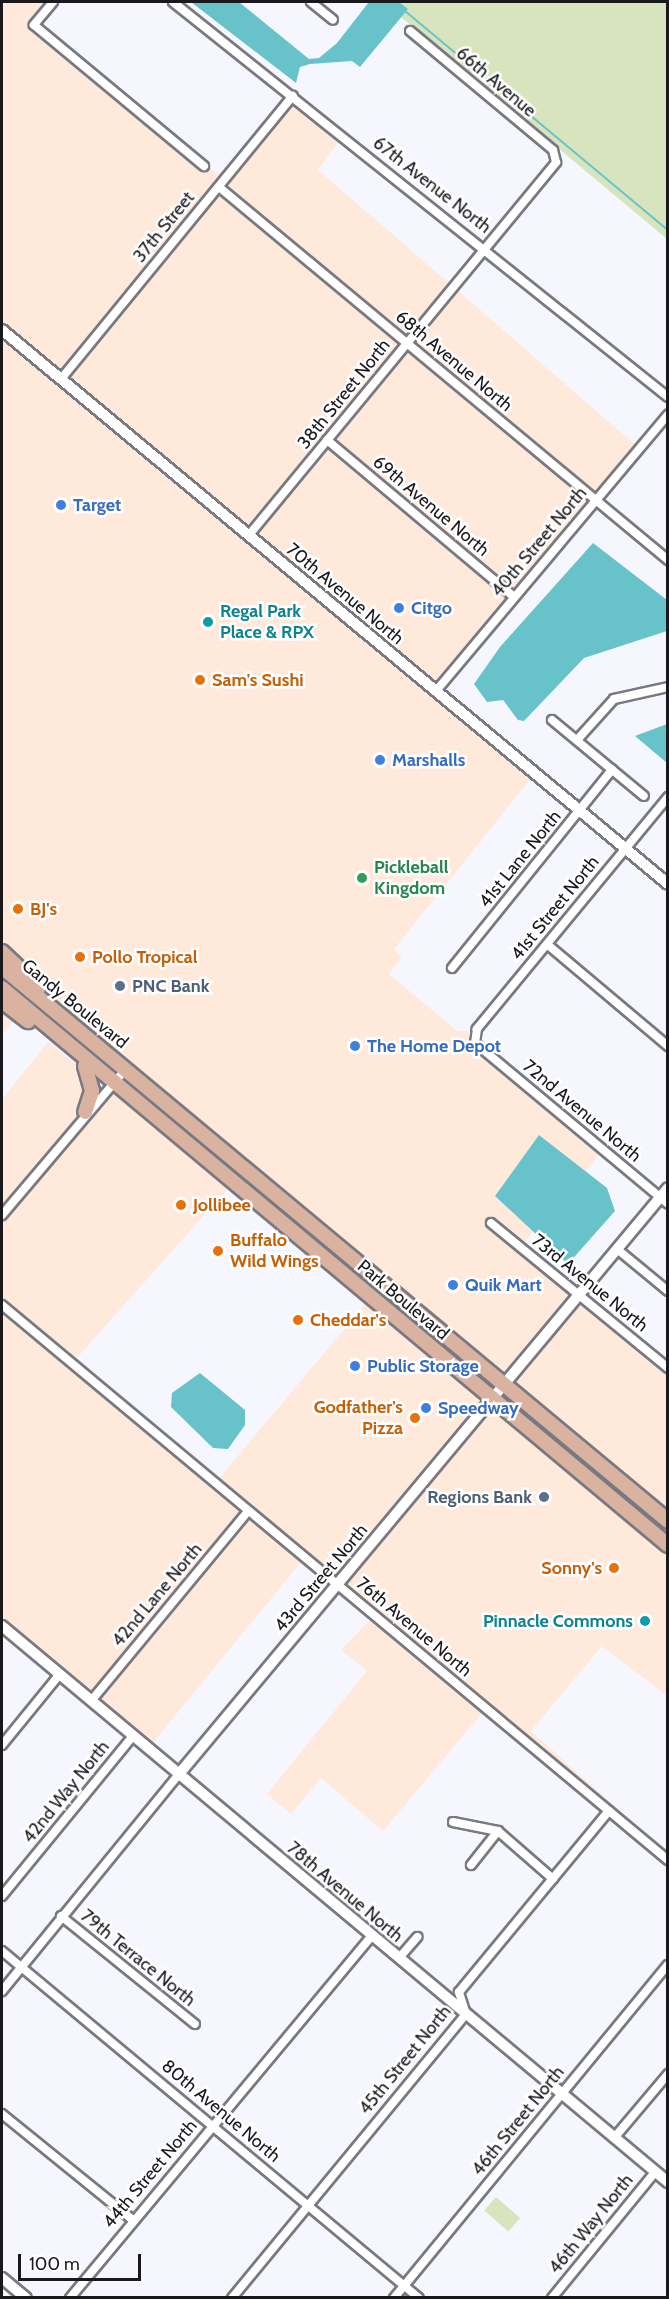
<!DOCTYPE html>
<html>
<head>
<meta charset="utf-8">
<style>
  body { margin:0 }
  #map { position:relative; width:669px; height:2299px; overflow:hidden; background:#f6f7fe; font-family:Cabin,sans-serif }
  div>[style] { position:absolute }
  .commercial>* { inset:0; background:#fee9db; transform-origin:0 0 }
  .green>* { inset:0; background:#d7e4bd; transform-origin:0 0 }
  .water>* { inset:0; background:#67c3c9 }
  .stream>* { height:2px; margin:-1px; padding:0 1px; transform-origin:1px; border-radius:1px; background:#67c3c9 }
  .roads { filter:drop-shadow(2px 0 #787981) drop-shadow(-2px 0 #787981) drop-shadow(0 2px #787981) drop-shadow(0 -2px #787981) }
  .minor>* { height:8px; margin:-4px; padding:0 4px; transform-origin:4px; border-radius:4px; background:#fff }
  .tertiary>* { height:10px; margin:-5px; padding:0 5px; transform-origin:5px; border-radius:5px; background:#fff }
  .primary>* { height:14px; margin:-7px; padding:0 7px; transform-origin:7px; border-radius:7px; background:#dab2a0 }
  .dots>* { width:16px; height:16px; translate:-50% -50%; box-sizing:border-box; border:3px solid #fff; border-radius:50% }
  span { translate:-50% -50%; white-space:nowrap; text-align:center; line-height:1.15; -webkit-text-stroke:5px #fff; paint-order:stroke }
  .street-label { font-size:18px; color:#19191d }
  .shop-label { font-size:18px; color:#366cbe; font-weight:700 }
  .left { translate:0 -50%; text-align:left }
  .culture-label { font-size:18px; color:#0d838f; font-weight:700 }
  .right { translate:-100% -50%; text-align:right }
  .food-label { font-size:18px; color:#c56008; font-weight:700 }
  .leisure-label { font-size:18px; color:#27864d; font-weight:700 }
  .service-label { font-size:18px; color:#4e5e75; font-weight:700 }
  .frame { position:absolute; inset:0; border:3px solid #19191d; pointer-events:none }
  .scale { position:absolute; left:18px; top:2254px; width:123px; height:27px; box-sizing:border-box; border:3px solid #19191d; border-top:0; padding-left:8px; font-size:18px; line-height:21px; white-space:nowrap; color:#19191d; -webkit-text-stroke:4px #fff; paint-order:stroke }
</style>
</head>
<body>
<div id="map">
  <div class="commercial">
    <i style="clip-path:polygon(2px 2px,42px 2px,28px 27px,204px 172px,209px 167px,219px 175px,276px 111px,61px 372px,2px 324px)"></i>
    <i style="clip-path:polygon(294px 102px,341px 139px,318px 170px,450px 284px,407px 337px,225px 186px)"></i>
    <i style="left:219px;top:193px;width:236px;height:239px;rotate:40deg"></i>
    <i style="left:456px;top:289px;width:238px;height:68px;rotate:41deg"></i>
    <i style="clip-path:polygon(2px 336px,532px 777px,394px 949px,402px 957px,389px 974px,457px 1031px,469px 1031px,470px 1047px,600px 1154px,584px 1173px,539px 1135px,495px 1197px,535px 1230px,523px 1243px,491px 1217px,485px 1225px,572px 1296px,508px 1376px,67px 1009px,2px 945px)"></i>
    <i style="left:407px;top:349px;width:237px;height:116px;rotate:40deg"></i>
    <i style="left:327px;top:446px;width:236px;height:114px;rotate:40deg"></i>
    <i style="clip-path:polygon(2px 1007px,15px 1018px,2px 1035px)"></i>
    <i style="clip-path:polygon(48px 1042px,82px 1069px,87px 1084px,82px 1110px,2px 1208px,2px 1099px)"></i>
    <i style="clip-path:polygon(113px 1089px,230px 1186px,75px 1360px,2px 1299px,2px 1221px)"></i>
    <i style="clip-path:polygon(579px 1301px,667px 1374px,667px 1509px,515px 1381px)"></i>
    <i style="left:367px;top:1302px;width:156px;height:231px;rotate:40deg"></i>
    <i style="clip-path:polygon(2px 1312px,302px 1561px,151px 1745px,2px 1620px)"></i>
    <i style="clip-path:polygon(494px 1407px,667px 1551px,667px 1696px,602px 1646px,531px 1731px,667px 1853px,343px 1584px)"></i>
    <i style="clip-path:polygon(371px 1619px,525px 1747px,483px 1712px,383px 1831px,321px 1778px,291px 1814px,267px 1794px,367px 1671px,341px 1650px)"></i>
  </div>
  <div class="green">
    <i style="clip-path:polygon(399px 2px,667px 2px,667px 239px,401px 17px,408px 9px)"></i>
    <i style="left:496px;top:2197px;width:32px;height:18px;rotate:41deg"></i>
  </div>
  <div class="water">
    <i style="clip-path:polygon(191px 2px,239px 2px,309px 59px,319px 58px,337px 43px,369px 2px,399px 2px,408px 9px,360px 67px,352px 61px,310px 64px,300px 67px,296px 83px)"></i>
    <i style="clip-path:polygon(593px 543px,667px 600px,667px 631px,584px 658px,524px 721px,518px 720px,503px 700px,487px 702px,474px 684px,500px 647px)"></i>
    <i style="clip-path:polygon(667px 724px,668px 724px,667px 763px,635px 736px)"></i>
    <i style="clip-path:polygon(539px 1135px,607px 1188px,615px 1211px,568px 1264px,495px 1196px)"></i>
    <i style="clip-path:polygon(200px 1373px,245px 1410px,245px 1425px,228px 1449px,213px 1448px,171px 1407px,172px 1393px)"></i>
  </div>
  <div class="stream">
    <i style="left:405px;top:11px;width:342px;rotate:39.8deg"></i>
  </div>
  <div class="roads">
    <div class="minor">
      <i style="left:53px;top:2px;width:30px;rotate:130deg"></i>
      <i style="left:34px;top:25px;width:221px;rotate:39.7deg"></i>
      <i style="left:173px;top:2px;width:633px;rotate:38.59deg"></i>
      <i style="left:311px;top:2px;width:28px;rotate:39deg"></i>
      <i style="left:219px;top:187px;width:584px;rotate:39.72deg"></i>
      <i style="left:61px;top:379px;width:366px;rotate:-50.7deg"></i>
      <i style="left:327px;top:440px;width:244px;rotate:40deg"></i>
      <i style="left:249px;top:535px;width:483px;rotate:-50.5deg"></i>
      <i style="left:556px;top:162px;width:12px;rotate:-104deg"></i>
      <i style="left:553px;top:150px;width:186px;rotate:-140.2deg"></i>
      <i style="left:436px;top:691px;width:361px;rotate:-50deg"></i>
      <i style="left:552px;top:720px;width:119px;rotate:39.6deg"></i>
      <i style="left:577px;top:740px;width:55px;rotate:-47.9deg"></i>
      <i style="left:614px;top:699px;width:55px;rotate:-12.5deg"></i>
      <i style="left:668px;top:797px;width:301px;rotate:129.5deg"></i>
      <i style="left:477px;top:1029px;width:14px;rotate:98deg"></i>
      <i style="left:475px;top:1043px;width:251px;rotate:39.8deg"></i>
      <i style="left:548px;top:945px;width:157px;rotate:40.1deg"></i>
      <i style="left:452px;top:968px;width:255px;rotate:-51.1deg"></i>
      <i style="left:2px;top:1215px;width:192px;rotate:-49.7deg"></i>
      <i style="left:491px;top:1223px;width:229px;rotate:39.3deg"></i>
      <i style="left:617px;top:1249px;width:66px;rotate:39.5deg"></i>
      <i style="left:2px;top:1305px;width:867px;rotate:39.81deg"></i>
      <i style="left:91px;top:1701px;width:246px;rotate:-50.4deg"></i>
      <i style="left:2px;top:1745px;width:90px;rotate:-50.8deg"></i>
      <i style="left:453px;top:1822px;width:46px;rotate:11.3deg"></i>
      <i style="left:498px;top:1831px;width:73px;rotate:41.1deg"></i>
      <i style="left:471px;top:1865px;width:43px;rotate:-51.5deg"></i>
      <i style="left:2px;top:1896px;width:207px;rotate:-50.7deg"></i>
      <i style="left:61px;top:1916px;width:172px;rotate:38.9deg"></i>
      <i style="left:2px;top:1951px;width:542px;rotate:39.77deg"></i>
      <i style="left:399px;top:1958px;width:28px;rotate:-49deg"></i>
      <i style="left:2px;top:1991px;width:280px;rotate:-50.8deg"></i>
      <i style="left:2px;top:2114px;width:169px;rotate:39deg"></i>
      <i style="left:614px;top:2138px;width:84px;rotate:-49.8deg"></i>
      <i style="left:70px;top:2298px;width:472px;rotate:-50.2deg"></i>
      <i style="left:232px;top:2298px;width:368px;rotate:-50.5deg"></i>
      <i style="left:466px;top:2014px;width:23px;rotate:-108deg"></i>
      <i style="left:459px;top:1992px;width:235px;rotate:-50.4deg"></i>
      <i style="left:394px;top:2298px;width:431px;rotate:-50.6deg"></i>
      <i style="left:552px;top:2298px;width:163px;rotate:-50.7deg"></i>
    </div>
    <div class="tertiary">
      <i style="left:2px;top:330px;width:866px;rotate:39.75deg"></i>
      <i style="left:2px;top:1626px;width:868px;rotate:39.86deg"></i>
      <i style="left:179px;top:1774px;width:763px;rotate:-50.16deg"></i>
      <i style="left:2px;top:2278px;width:31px;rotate:40deg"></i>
    </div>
    <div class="primary">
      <i style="left:2px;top:952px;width:51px;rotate:43.4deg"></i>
      <i style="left:2px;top:967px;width:866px;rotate:39.75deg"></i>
      <i style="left:2px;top:988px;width:868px;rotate:39.91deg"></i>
      <i style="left:2px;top:1001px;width:33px;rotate:38deg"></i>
      <i style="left:85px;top:1066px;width:26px;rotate:74deg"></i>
      <i style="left:92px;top:1091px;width:22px;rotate:108deg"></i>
    </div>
  </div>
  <div class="dots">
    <i style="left:61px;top:505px;background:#3f7fe0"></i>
    <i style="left:399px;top:608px;background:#3f7fe0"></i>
    <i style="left:208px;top:622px;background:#0f9aa8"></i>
    <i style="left:200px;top:680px;background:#e8710a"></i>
    <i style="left:380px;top:760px;background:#3f7fe0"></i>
    <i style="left:362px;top:878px;background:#2e9e5b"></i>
    <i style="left:18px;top:909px;background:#e8710a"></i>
    <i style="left:80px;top:957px;background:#e8710a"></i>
    <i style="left:120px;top:986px;background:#5c6f8a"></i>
    <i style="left:355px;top:1046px;background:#3f7fe0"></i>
    <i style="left:181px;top:1205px;background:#e8710a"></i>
    <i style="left:218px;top:1251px;background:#e8710a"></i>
    <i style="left:453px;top:1285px;background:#3f7fe0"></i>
    <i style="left:298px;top:1320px;background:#e8710a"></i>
    <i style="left:355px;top:1366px;background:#3f7fe0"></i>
    <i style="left:426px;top:1408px;background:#3f7fe0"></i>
    <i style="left:415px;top:1418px;background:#e8710a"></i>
    <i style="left:544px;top:1497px;background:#5c6f8a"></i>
    <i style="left:614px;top:1568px;background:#e8710a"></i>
    <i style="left:645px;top:1621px;background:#0f9aa8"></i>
  </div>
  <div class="street-label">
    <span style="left:496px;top:82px;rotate:40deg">66th Avenue</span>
    <span style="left:432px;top:185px;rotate:38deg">67th Avenue North</span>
    <span style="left:164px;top:227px;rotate:-51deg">37th Street</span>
    <span style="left:454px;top:361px;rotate:40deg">68th Avenue North</span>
    <span style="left:344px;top:394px;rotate:-51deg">38th Street North</span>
    <span style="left:431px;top:506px;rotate:40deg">69th Avenue North</span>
    <span style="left:539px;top:542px;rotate:-50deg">40th Street North</span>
    <span style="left:345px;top:594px;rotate:40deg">70th Avenue North</span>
    <span style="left:520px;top:859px;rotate:-51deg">41st Lane North</span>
    <span style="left:555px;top:908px;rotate:-51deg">41st Street North</span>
    <span style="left:75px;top:1004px;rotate:39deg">Gandy Boulevard</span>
    <span style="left:582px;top:1111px;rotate:40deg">72nd Avenue North</span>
    <span style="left:590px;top:1283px;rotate:39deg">73rd Avenue North</span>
    <span style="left:403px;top:1300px;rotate:40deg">Park Boulevard</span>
    <span style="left:321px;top:1578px;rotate:-50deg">43rd Street North</span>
    <span style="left:157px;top:1595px;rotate:-50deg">42nd Lane North</span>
    <span style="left:414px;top:1627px;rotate:40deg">76th Avenue North</span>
    <span style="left:66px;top:1792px;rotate:-51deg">42nd Way North</span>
    <span style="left:345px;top:1892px;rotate:40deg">78th Avenue North</span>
    <span style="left:138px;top:1958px;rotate:39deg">79th Terrace North</span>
    <span style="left:405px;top:2060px;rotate:-51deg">45th Street North</span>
    <span style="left:221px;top:2111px;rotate:40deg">80th Avenue North</span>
    <span style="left:518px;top:2121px;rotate:-51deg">46th Street North</span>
    <span style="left:150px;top:2174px;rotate:-50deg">44th Street North</span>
    <span style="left:591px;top:2224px;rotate:-51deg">46th Way North</span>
  </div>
  <div class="shop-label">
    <span class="left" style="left:73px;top:505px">Target</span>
    <span class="left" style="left:411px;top:608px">Citgo</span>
    <span class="left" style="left:392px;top:760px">Marshalls</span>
    <span class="left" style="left:367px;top:1046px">The Home Depot</span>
    <span class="left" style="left:465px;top:1285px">Quik Mart</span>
    <span class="left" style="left:367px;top:1366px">Public Storage</span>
    <span class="left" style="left:438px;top:1408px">Speedway</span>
  </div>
  <div class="culture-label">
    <span class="left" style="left:220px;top:622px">Regal Park<br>Place &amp; RPX</span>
    <span class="right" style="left:633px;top:1621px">Pinnacle Commons</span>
  </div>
  <div class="food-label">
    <span class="left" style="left:212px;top:680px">Sam's Sushi</span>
    <span class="left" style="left:30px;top:909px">BJ's</span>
    <span class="left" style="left:92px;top:957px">Pollo Tropical</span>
    <span class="left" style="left:193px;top:1205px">Jollibee</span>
    <span class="left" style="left:230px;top:1251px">Buffalo<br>Wild Wings</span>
    <span class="left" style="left:310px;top:1320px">Cheddar's</span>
    <span class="right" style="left:403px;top:1418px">Godfather's<br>Pizza</span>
    <span class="right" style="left:602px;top:1568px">Sonny's</span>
  </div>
  <div class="leisure-label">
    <span class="left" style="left:374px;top:878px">Pickleball<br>Kingdom</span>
  </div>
  <div class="service-label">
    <span class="left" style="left:132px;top:986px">PNC Bank</span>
    <span class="right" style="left:532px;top:1497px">Regions Bank</span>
  </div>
  <div class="frame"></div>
  <div class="scale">100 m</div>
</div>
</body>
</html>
